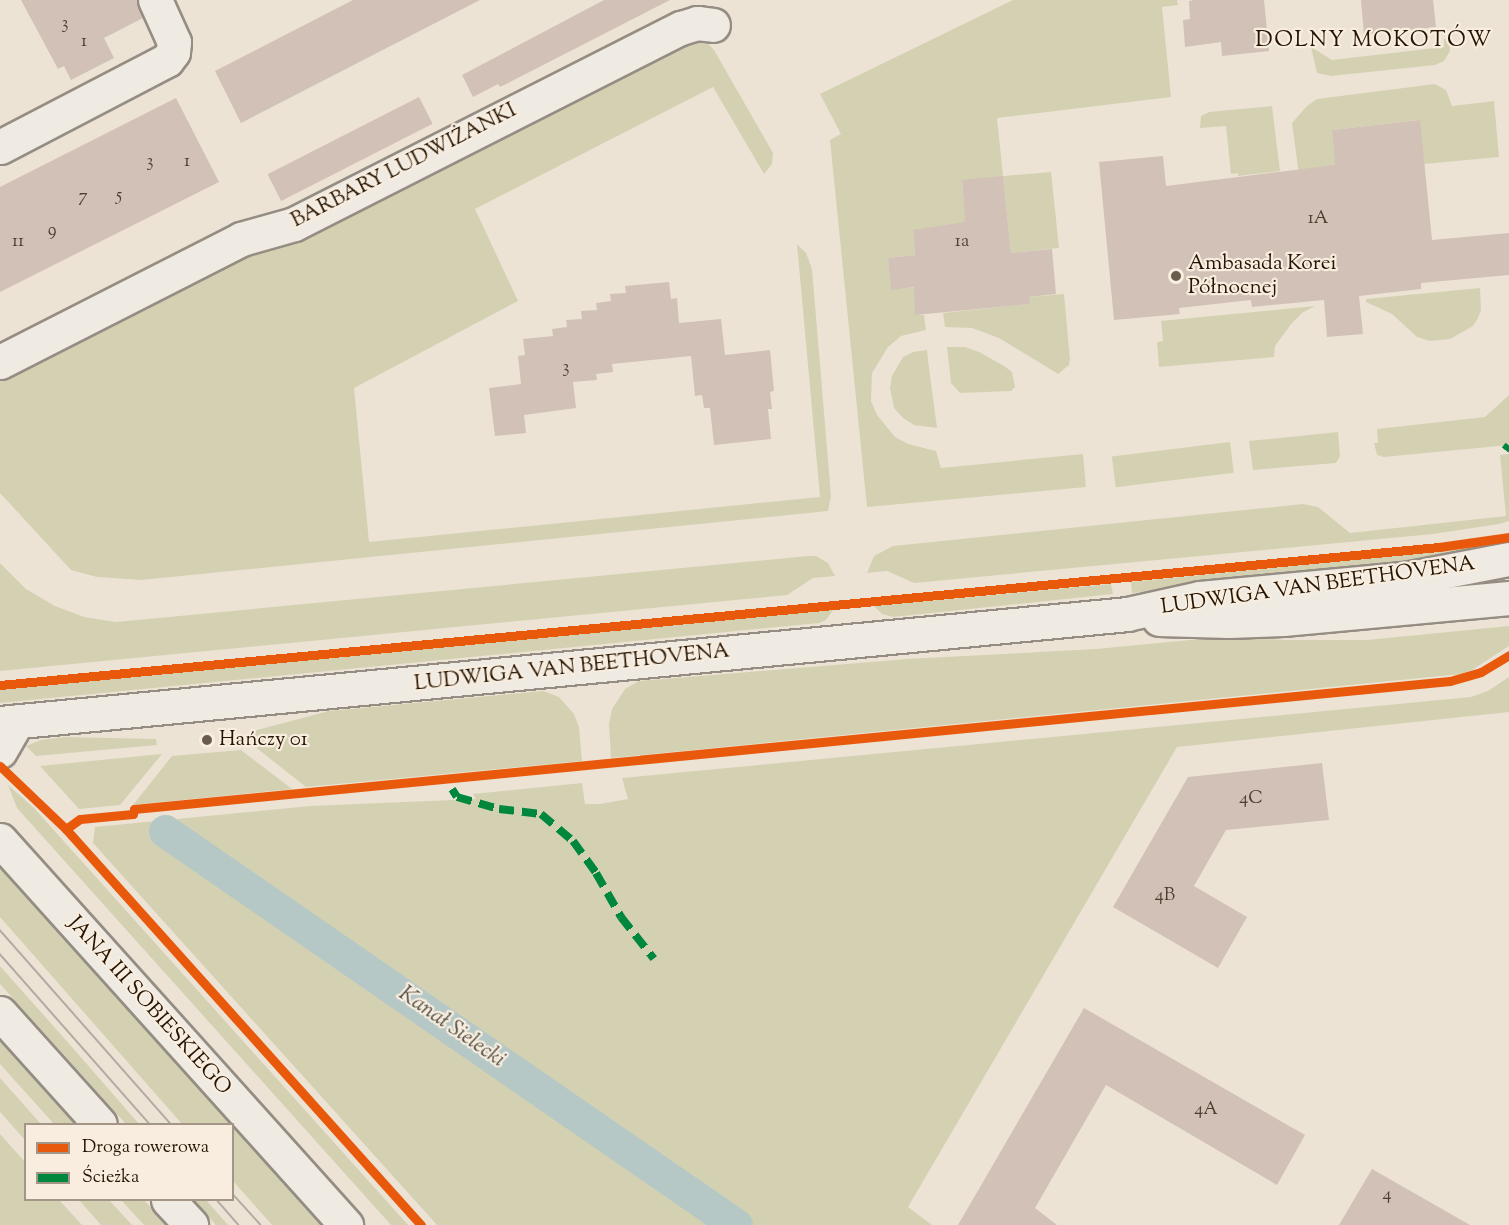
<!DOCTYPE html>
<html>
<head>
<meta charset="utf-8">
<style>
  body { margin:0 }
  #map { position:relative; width:1509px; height:1225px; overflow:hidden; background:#ece3d5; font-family:"Sorts Mill Goudy",serif }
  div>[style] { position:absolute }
  .green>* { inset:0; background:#d4d1b2; transform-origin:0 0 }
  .canal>* { height:33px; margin:-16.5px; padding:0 16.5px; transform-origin:16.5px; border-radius:16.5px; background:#b6c8c6 }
  .building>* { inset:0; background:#d1c1b7; transform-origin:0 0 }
  .roads { filter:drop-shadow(2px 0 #958d83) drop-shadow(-2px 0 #958d83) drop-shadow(0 2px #958d83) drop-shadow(0 -2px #958d83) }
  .street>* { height:33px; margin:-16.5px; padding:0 16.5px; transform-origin:16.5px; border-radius:16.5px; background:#efebe3 }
  .secondary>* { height:33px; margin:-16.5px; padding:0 16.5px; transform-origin:16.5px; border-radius:16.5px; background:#efebe3 }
  .tram>* { height:1.5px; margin:-0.75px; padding:0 0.75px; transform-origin:0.75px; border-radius:0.75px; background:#b0aba3 }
  .quiet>* { height:8px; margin-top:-4px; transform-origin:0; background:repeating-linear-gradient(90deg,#00873e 0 15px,transparent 0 23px) }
  .cycleway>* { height:9px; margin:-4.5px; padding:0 4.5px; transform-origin:4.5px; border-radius:4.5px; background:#e8590c }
  .dots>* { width:16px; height:16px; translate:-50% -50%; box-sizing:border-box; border:3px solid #f8edde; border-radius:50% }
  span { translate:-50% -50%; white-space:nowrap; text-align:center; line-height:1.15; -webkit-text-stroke:4.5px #f8edde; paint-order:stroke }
  .number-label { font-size:18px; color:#4f3f30 }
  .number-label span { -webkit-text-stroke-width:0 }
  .street-label { font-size:21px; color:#241403 }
  .poi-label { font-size:21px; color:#241403 }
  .left { translate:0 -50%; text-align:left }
  .neighbourhood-label { font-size:22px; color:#241403; letter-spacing:1.5px }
  .water-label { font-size:22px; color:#4f4f45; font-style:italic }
  .legend { position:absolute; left:24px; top:1123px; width:210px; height:78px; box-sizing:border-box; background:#f8edde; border:2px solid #a39686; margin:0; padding:8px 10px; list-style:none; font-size:18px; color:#241403 }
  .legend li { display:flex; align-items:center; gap:12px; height:30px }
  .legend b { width:30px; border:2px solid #a39686 }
</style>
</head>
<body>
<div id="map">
  <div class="green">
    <i style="clip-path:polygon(1013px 0,1177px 0,1178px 5px,1162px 7px,1171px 97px,997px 118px,1003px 176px,1051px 172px,1059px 248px,1011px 253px,1003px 177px,962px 181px,966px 232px,913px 230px,915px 255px,888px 258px,891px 289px,919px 287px,921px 312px,915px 315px,924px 315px,926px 330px,901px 336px,888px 347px,872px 373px,871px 401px,877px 415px,895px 437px,908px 444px,936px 451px,941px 468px,1083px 454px,1086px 487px,867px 507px,830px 140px,841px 134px,820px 94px)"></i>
    <i style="clip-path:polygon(703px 38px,714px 50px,773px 153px,772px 164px,764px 174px,713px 87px,475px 209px,518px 301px,354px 388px,369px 542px,820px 497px,797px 244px,806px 253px,812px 269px,831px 496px,828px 511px,141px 580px,97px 577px,71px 570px,0 493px,0 378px,235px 254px,284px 243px,331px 225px,677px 42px)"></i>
    <i style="clip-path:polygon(1444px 39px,1449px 39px,1450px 51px,1444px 61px,1435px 65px,1331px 76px,1317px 73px,1311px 47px,1332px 60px,1444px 47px)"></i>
    <i style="clip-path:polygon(1435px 84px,1446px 90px,1452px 106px,1494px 101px,1499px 157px,1424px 164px,1419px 120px,1332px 130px,1338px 193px,1302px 197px,1292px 123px,1307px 106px,1317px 99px)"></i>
    <i style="clip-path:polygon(1272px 106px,1280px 171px,1238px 176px,1238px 173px,1231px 174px,1226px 126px,1200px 128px,1201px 116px,1209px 112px)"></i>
    <i style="clip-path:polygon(1480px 288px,1481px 310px,1478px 318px,1473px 326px,1450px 339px,1430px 341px,1417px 337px,1392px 314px,1366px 302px,1366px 299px)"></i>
    <i style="clip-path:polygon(1064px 294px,1070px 359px,1069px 365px,1058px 374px,999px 338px,972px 328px,945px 327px,943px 313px,1029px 304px,1029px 297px)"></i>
    <i style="clip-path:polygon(1315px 306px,1302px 313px,1292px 323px,1275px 346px,1274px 357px,1159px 367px,1157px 342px,1163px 341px,1161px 321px)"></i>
    <i style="clip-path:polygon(947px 347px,965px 347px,979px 352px,1004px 366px,1012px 372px,1015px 387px,1011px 391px,960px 393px,951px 383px)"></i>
    <i style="clip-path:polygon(927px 350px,928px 360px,937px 428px,914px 425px,903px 418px,894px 408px,890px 388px,892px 376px,903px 357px,913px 352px)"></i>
    <i style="clip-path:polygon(1509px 395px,1509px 445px,1384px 457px,1377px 455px,1374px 443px,1378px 443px,1377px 429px,1485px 417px)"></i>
    <i style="clip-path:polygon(1338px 432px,1340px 456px,1336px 463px,1253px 470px,1249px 441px)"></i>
    <i style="left:1230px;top:442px;width:31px;height:119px;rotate:83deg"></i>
    <i style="clip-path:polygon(1509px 454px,1509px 521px,1499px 524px,1433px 534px,914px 583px,887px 571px,867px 573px,874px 556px,893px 546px,1303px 504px,1318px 507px,1350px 533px,1506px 516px,1500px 455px)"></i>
    <i style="clip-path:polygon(1509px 541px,1509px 546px,1331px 574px,1132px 593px,1131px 582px,1443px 551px)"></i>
    <i style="clip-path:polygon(808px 556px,816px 556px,828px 563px,835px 576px,813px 578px,787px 595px,0 671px,0 563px,26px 589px,55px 606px,84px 617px,116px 622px)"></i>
    <i style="clip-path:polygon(1111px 584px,1113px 594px,893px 617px,882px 614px,874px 606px)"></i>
    <i style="clip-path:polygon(834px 609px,826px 620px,819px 623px,0 703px,0 689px)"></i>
    <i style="clip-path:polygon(1509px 626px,1509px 646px,1472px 670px,1461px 674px,611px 758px,609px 724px,612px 709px,625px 689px,639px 681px,907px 659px,1096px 649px,1221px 637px,1284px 640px,1367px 640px)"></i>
    <i style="clip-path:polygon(1509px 677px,1509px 712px,1177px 747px,908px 1207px,932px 1225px,437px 1225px,93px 843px,95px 827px,310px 806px,476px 799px,473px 794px,582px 783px,585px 804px,600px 804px,628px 799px,622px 778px,1471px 697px,1488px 691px)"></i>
    <i style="clip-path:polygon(543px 691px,559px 697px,574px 714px,579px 727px,582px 761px,306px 787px,254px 746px,253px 731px,329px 711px)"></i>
    <i style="clip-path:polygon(64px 737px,156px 739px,157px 745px,36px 756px,26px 746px,41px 740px)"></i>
    <i style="clip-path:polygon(241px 750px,292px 789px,133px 805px,172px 756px)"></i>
    <i style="clip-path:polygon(162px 754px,120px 805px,79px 809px,40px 766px)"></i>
    <i style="clip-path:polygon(8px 785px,34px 808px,408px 1225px,391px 1225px,17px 808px)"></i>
    <i style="clip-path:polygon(0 867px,231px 1124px,182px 1124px,0 917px)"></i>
    <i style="clip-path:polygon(0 966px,72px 1047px,139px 1124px,126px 1124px,0 984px)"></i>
    <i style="clip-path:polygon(0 1040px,76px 1124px,54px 1124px,0 1064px)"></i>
    <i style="clip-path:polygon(0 1078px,41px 1124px,26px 1124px,25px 1140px,0 1112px)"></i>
    <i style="clip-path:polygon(232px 1126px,233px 1126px,322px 1225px,272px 1225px,233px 1181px)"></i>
    <i style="clip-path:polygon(0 1134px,25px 1162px,26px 1200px,59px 1200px,82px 1225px,0 1225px)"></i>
    <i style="clip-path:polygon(79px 1200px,109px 1200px,132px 1225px,101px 1225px)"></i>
    <i style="clip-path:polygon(121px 1200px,144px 1200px,167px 1225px,144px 1225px)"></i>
    <i style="clip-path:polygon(193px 1200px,206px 1200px,228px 1225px,216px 1225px)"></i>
  </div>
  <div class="canal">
    <i style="left:165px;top:831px;width:694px;rotate:34.61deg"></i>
  </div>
  <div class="building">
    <i style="clip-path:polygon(21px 0,137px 0,143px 18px,104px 38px,114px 58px,71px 80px,64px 66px,58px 69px)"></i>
    <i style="clip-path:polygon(353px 0,480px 0,241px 123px,215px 71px)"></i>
    <i style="clip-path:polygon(604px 0,670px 0,500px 87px,498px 84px,473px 97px,462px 75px)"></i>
    <i style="clip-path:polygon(1194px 0,1264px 0,1269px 51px,1222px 56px,1221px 42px,1185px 47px,1183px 20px,1190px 19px,1189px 1px)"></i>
    <i style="clip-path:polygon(1361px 0,1433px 0,1436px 27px,1364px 35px)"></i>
    <i style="left:419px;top:97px;width:30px;height:170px;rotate:63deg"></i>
    <i style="clip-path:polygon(176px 98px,219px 182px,0 292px,0 187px)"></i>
    <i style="clip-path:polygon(1420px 120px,1432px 240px,1509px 233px,1509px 275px,1421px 283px,1421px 289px,1359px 296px,1363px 334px,1327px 337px,1324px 300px,1252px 307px,1251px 300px,1179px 308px,1180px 314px,1114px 320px,1099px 162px,1163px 156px,1166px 186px,1335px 165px,1332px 130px)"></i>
    <i style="clip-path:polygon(1003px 176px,1011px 253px,1052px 249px,1056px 294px,1029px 297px,1030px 304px,915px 315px,914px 287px,891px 290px,888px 258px,915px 255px,913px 230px,965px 222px,962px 180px)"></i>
    <i style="clip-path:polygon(669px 282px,671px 299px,677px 298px,679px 323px,721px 319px,725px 355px,770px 350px,774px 391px,770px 392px,772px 409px,768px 409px,771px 439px,714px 445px,710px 408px,704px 408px,702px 395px,695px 396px,691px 356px,612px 364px,613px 372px,596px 374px,597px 380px,573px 382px,576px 408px,524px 415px,526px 433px,495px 436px,489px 388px,521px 384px,518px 356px,525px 355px,523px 339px,553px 336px,552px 329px,567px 327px,566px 320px,582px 319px,581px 311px,597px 310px,596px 303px,611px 301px,610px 294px,626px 293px,625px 286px)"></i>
    <i style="clip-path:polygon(1322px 763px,1329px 820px,1226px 830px,1194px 886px,1247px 917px,1218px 968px,1113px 907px,1188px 777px)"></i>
    <i style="clip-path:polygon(1084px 1008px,1305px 1135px,1277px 1185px,1106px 1085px,1035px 1208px,1057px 1225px,958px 1225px)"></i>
    <i style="clip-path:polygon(1372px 1169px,1470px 1225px,1339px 1225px)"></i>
  </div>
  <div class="roads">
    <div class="street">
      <i style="left:0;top:147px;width:188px;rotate:-27.5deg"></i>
      <i style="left:167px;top:60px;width:10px;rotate:-53deg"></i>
      <i style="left:173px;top:52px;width:10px;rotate:-84deg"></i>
      <i style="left:174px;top:42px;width:46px;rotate:-114.3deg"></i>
      <i style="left:0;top:362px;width:271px;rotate:-27deg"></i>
      <i style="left:241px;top:239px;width:55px;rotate:-15.8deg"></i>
      <i style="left:294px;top:224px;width:434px;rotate:-26.9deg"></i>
      <i style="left:681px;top:28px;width:17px;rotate:-17deg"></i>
      <i style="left:697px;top:23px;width:16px;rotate:7deg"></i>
      <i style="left:1159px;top:619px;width:70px;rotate:1.6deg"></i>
      <i style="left:1229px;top:621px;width:54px;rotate:-2.1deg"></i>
      <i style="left:1283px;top:619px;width:227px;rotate:-5.3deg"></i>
      <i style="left:0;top:723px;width:1132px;rotate:-5.52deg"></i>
      <i style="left:1127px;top:614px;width:75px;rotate:-12.4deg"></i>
      <i style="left:1200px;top:598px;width:211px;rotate:-5.4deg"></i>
      <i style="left:1410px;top:578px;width:101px;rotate:-10.9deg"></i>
      <i style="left:0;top:751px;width:34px;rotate:-60deg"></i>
    </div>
    <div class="secondary">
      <i style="left:0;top:840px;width:518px;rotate:48.05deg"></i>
      <i style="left:0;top:1013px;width:149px;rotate:48deg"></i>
      <i style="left:168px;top:1200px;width:34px;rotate:47deg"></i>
    </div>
  </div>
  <div class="tram">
    <i style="left:0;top:930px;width:259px;rotate:48.6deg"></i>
    <i style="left:0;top:954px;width:227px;rotate:48.6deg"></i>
    <i style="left:232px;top:1193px;width:43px;rotate:47.8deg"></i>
    <i style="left:217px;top:1200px;width:33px;rotate:49deg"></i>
  </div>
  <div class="quiet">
    <i style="left:1505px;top:450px;width:6px;rotate:-51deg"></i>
    <i style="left:452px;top:789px;width:9px;rotate:58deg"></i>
    <i style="left:457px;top:797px;width:44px;rotate:15.9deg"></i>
    <i style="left:499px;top:809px;width:42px;rotate:6.8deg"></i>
    <i style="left:541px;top:814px;width:42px;rotate:40.2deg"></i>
    <i style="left:573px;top:841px;width:39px;rotate:54deg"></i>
    <i style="left:596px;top:873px;width:51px;rotate:60.4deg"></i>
    <i style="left:621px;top:917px;width:53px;rotate:51.8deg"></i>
  </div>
  <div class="cycleway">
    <i style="left:0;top:685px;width:1446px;rotate:-5.48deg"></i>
    <i style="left:1439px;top:547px;width:71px;rotate:-8.1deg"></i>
    <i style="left:0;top:766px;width:91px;rotate:43.7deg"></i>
    <i style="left:421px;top:1225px;width:532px;rotate:-131.88deg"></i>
    <i style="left:66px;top:829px;width:17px;rotate:-36deg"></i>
    <i style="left:80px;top:819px;width:53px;rotate:-5.4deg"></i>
    <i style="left:133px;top:814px;width:5px;rotate:-79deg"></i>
    <i style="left:134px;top:809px;width:1322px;rotate:-5.56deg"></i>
    <i style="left:1450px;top:681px;width:32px;rotate:-16deg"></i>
    <i style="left:1481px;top:672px;width:33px;rotate:-31deg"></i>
  </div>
  <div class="dots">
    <i style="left:1176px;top:276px;background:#6a5c4c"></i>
    <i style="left:207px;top:740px;background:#6a5c4c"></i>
  </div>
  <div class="number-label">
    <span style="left:65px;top:24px">3</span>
    <span style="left:84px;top:42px">1</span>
    <span style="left:150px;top:162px">3</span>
    <span style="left:187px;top:162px">1</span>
    <span style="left:119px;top:196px">5</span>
    <span style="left:83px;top:197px">7</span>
    <span style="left:1318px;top:219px">1A</span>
    <span style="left:52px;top:231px">9</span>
    <span style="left:18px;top:242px">11</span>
    <span style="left:962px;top:242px">1a</span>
    <span style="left:566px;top:368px">3</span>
    <span style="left:1251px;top:799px">4C</span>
    <span style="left:1165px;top:896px">4B</span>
    <span style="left:1206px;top:1110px">4A</span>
    <span style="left:1387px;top:1195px">4</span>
  </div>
  <div class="street-label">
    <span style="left:404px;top:166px;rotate:-27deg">BARBARY LUDWIŻANKI</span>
    <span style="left:1318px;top:586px;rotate:-8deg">LUDWIGA VAN BEETHOVENA</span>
    <span style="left:572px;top:668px;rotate:-6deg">LUDWIGA VAN BEETHOVENA</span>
    <span style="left:149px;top:1006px;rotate:48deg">JANA III SOBIESKIEGO</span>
  </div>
  <div class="poi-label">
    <span class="left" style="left:1188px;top:276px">Ambasada Korei<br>Północnej</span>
    <span class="left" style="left:219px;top:740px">Hańczy 01</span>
  </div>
  <div class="neighbourhood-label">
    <span style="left:1374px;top:42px">DOLNY MOKOTÓW</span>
  </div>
  <div class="water-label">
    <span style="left:451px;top:1028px;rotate:35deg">Kanał Sielecki</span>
  </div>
  <ul class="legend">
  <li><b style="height:8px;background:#e8590c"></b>Droga rowerowa</li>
  <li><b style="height:8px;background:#00873e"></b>Ścieżka</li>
  </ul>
</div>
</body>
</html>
